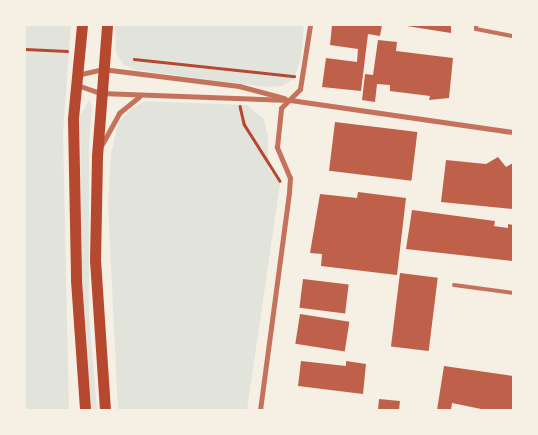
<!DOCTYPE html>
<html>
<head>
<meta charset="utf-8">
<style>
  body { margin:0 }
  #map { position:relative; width:538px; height:435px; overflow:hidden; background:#f6efe4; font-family:"Varela Round",sans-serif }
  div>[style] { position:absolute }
  .green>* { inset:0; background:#e2e4dc }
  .building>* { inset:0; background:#bf614a; transform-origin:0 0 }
  .path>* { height:2.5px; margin:-1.25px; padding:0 1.25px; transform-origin:1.25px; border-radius:1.25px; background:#b5482f }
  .service>* { height:4px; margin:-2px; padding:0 2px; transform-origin:2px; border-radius:2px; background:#c5725c }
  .minor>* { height:5px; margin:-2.5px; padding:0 2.5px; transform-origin:2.5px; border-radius:2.5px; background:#c5725c }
  .primary>* { height:11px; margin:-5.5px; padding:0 5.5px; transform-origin:5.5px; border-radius:5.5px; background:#b5482f }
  span { translate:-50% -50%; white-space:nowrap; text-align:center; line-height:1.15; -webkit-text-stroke:4.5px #f6efe4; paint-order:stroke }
  .frame { position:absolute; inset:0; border:26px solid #f6efe4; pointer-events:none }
</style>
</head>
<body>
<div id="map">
  <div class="green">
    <i style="clip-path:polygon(25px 25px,71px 25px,63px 133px,69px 410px,25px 410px)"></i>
    <i style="clip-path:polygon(115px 25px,304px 25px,301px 59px,294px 79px,282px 86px,265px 87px,135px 70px,123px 64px,116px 53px)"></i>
    <i style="clip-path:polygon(89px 100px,92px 107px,89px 141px,89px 316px,97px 410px,92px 410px,88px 371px,82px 276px,80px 116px)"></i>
    <i style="clip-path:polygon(145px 101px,247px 105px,264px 119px,268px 137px,268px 168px,280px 184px,247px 410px,118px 410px,108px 206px,111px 154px,118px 123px,131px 109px)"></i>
  </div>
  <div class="building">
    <i style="clip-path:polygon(332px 25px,382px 25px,380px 36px,368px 34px,361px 91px,322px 87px,326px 58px,357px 62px,358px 49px,330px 45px)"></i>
    <i style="clip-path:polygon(400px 25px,451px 25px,451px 33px)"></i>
    <i style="clip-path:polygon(378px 40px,397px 42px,396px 51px,453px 58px,449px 98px,429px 100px,430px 96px,390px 91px,390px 85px,377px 84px,375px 102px,362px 100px,365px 74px,373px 75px)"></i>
    <i style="left:335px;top:122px;width:83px;height:49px;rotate:7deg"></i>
    <i style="clip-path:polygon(498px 157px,506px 167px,513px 163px,513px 209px,441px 202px,446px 160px,486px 164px)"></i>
    <i style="clip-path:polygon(358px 192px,406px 198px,397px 275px,321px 266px,322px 254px,310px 253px,320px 194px,357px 198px)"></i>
    <i style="clip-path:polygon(412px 210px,495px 221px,494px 226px,508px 228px,508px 224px,513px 225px,513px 261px,406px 249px)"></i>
    <i style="left:400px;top:273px;width:38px;height:74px;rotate:7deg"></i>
    <i style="left:303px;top:279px;width:46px;height:29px;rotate:7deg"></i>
    <i style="left:300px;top:314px;width:50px;height:30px;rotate:9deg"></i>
    <i style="clip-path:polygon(301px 361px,346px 366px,346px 361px,366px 364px,363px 394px,298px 386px)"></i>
    <i style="clip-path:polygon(444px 366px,513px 376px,513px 410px,486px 410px,452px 403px,451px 410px,437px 410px)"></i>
    <i style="clip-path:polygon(379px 399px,400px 401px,399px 410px,378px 410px)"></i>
  </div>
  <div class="path">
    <i style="left:25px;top:49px;width:42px;rotate:2.7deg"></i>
    <i style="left:134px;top:59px;width:161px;rotate:6.1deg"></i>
    <i style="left:240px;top:106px;width:18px;rotate:77deg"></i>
    <i style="left:244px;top:124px;width:67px;rotate:57.7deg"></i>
  </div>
  <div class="service">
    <i style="left:476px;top:25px;width:4px;rotate:90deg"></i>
    <i style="left:476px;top:29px;width:38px;rotate:11deg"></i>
    <i style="left:454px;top:285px;width:60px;rotate:7.7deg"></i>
  </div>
  <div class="minor">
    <i style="left:77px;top:75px;width:26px;rotate:-13deg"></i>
    <i style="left:102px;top:69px;width:138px;rotate:7.1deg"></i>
    <i style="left:239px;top:86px;width:47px;rotate:14.9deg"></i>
    <i style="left:77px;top:85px;width:24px;rotate:19deg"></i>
    <i style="left:100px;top:93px;width:190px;rotate:2.1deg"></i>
    <i style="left:290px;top:100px;width:225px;rotate:8.2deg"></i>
    <i style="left:101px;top:146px;width:38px;rotate:-61deg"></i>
    <i style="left:119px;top:113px;width:26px;rotate:-39deg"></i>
    <i style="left:260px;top:410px;width:220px;rotate:-82.4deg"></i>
    <i style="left:289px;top:192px;width:14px;rotate:-86deg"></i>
    <i style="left:290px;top:178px;width:34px;rotate:-113deg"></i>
    <i style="left:277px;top:147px;width:39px;rotate:-84deg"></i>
    <i style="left:281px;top:108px;width:27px;rotate:-45deg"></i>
    <i style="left:300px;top:89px;width:65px;rotate:-81.1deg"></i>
  </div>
  <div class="primary">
    <i style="left:82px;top:25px;width:94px;rotate:95.5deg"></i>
    <i style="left:73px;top:119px;width:161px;rotate:88.9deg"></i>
    <i style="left:76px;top:280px;width:130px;rotate:86deg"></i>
    <i style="left:105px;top:410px;width:149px;rotate:-93.8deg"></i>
    <i style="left:95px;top:261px;width:105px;rotate:-88.9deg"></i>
    <i style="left:97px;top:156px;width:131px;rotate:-85.6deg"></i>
  </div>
  <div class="frame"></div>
</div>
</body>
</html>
